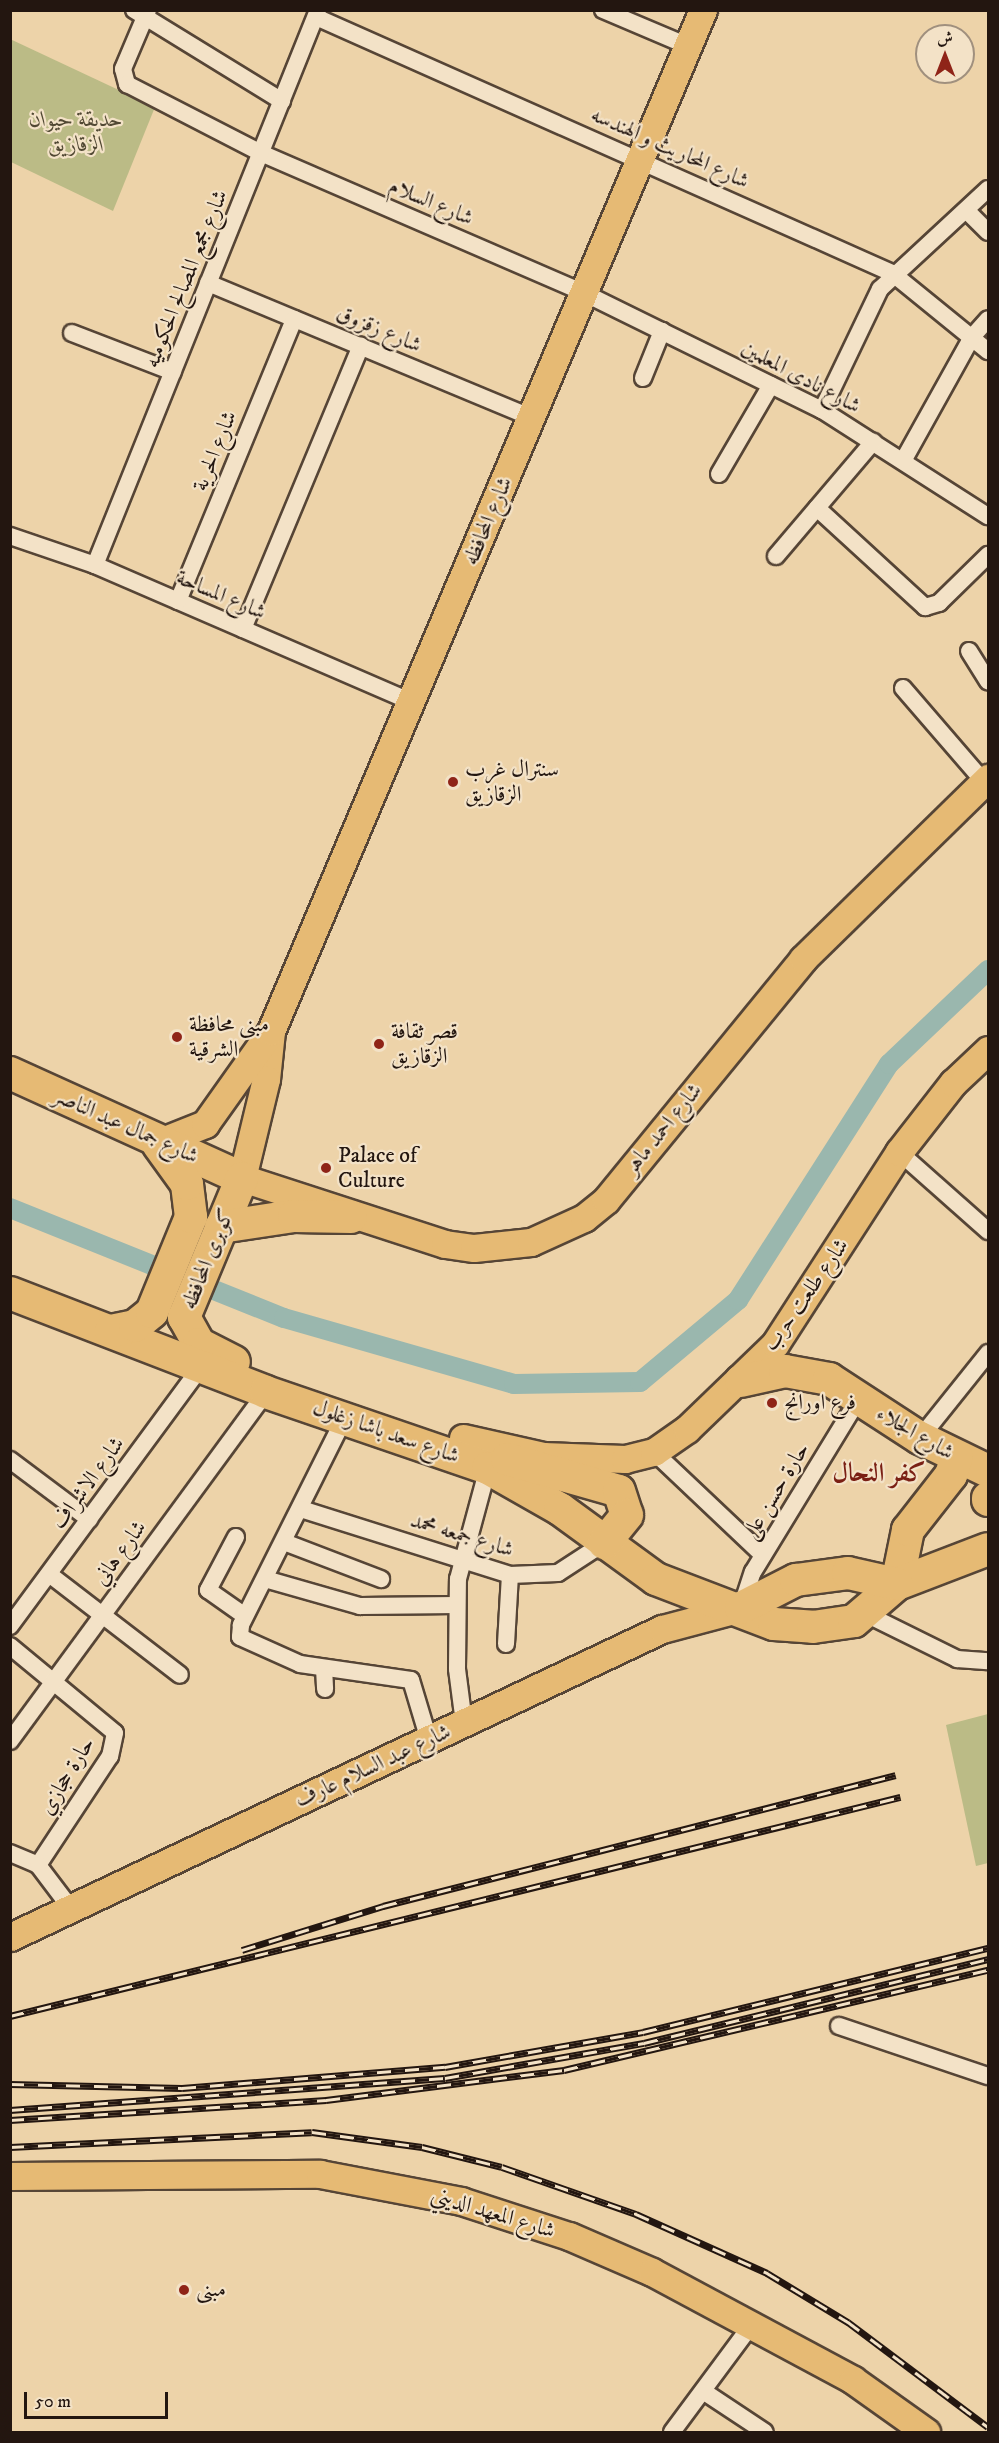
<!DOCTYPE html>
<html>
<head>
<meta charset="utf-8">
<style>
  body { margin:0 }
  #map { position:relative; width:999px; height:2443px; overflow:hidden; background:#edd3a9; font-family:"IM FELL DW Pica",Amiri,serif }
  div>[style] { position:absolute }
  .green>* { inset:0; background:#bbbb86 }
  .canal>* { height:20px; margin:-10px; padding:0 10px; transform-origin:10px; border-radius:10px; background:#9ab7ae }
  .roads { filter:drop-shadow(2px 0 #564536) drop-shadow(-2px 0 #564536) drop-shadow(0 2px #564536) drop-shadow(0 -2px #564536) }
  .street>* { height:16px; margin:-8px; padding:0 8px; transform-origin:8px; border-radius:8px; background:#f3e2c7 }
  .primary>* { height:27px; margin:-13.5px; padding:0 13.5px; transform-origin:13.5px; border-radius:13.5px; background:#e6ba74 }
  .highway>* { height:32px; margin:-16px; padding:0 16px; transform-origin:16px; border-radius:16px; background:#e6ba74 }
  .rail>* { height:7px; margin-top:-3.5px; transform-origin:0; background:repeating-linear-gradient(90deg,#f3e2c7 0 14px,#231610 0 28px); box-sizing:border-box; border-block:2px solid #231610 }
  .dots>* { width:16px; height:16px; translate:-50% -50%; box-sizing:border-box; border:3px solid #f3e2c7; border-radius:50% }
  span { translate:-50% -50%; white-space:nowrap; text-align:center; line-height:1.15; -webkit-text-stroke:4.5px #f3e2c7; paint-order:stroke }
  .park-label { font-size:22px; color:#514833; font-style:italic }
  .street-label { font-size:22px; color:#231610 }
  .poi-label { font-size:22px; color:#231610 }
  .left { translate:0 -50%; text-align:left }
  .quarter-label { font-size:26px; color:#7a1f14; font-weight:700 }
  .frame { position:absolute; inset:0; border:12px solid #231610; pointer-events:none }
  .north { position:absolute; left:915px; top:24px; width:60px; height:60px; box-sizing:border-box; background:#f3e2c7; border:2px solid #a0907e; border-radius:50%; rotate:0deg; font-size:16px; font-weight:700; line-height:24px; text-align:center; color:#231610 }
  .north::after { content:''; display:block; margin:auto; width:21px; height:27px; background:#8f2418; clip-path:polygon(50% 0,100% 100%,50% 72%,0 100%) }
  .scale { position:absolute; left:24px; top:2392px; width:144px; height:27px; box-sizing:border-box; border:3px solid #231610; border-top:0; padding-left:8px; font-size:18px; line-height:21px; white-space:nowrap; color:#231610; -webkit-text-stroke:4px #f3e2c7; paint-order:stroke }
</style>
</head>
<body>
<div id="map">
  <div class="green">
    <i style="clip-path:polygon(10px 39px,155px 107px,113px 211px,11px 162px)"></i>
    <i style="clip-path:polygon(988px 1714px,988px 1863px,976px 1866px,946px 1725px)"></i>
  </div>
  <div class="canal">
    <i style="left:10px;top:1208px;width:295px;rotate:21.9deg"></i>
    <i style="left:284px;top:1318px;width:239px;rotate:16deg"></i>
    <i style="left:514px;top:1384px;width:126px;rotate:-0.9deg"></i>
    <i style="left:640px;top:1382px;width:128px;rotate:-39.9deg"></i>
    <i style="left:738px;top:1300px;width:280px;rotate:-57.4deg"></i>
    <i style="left:889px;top:1064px;width:137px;rotate:-43.5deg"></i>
  </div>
  <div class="roads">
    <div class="street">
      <i style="left:134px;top:10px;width:174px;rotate:31.6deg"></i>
      <i style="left:148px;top:10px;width:64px;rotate:113deg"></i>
      <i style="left:123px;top:69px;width:16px;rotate:75deg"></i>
      <i style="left:127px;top:84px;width:151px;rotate:27.2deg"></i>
      <i style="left:261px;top:153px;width:352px;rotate:23.4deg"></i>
      <i style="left:584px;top:293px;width:265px;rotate:26.2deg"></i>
      <i style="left:822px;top:410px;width:197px;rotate:32.6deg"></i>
      <i style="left:603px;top:10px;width:92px;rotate:23deg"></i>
      <i style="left:316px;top:17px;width:630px;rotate:23.96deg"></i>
      <i style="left:892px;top:273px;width:124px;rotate:39.1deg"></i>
      <i style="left:966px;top:210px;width:31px;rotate:45deg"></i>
      <i style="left:208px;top:283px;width:351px;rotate:22.6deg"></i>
      <i style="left:72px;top:333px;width:108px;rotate:21.1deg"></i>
      <i style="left:643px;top:378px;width:51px;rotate:-68deg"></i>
      <i style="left:822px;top:410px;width:134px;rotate:-64.4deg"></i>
      <i style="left:880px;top:289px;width:147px;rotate:-42.8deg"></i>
      <i style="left:903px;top:461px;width:142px;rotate:-60.9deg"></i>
      <i style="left:972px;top:337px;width:24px;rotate:-48deg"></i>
      <i style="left:719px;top:474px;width:103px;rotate:-59.7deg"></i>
      <i style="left:817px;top:508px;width:147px;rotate:42.5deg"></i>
      <i style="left:925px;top:607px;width:15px;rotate:-16deg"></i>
      <i style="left:939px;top:603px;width:69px;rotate:-44.4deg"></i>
      <i style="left:10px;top:536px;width:90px;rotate:18.8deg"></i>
      <i style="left:95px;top:565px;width:345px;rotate:23.4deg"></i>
      <i style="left:776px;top:556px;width:150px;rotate:-49.6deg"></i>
      <i style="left:95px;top:565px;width:598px;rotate:-68.11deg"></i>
      <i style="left:178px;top:601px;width:305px;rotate:-67.6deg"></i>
      <i style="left:243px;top:629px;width:307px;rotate:-67.4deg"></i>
      <i style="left:969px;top:651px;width:36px;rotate:58deg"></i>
      <i style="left:903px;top:688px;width:124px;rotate:49.2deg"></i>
      <i style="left:899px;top:1152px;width:119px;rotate:41.6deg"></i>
      <i style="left:345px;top:1417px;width:233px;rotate:116.6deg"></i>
      <i style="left:241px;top:1625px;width:12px;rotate:95deg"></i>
      <i style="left:240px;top:1637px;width:66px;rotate:24.2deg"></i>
      <i style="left:300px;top:1664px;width:112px;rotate:8.2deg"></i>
      <i style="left:411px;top:1680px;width:63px;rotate:73.3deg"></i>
      <i style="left:920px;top:1438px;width:109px;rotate:-51.3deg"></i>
      <i style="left:654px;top:1452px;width:150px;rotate:43.4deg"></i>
      <i style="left:10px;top:1460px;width:99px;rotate:36.8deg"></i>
      <i style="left:301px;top:1509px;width:219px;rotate:17.5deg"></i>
      <i style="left:510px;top:1575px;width:48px;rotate:-2.4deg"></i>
      <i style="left:558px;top:1573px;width:55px;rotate:-33.1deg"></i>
      <i style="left:236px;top:1537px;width:60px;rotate:117.8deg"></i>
      <i style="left:208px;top:1590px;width:45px;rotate:35.1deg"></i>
      <i style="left:284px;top:1542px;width:104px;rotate:20.9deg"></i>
      <i style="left:49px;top:1574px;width:165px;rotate:37.6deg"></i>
      <i style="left:265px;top:1579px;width:99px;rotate:15.9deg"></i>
      <i style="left:360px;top:1606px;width:97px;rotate:-0.6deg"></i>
      <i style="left:741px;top:1608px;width:38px;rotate:-72deg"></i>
      <i style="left:753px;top:1572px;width:202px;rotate:-58.6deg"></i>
      <i style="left:866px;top:1614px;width:102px;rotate:26.3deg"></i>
      <i style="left:957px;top:1659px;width:31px;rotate:4deg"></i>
      <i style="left:10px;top:1626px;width:322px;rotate:-53.6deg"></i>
      <i style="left:506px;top:1644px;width:69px;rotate:-86.7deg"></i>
      <i style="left:10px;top:1646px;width:136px;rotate:39.6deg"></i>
      <i style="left:115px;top:1733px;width:24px;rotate:102deg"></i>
      <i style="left:110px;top:1756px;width:131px;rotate:123.4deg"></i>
      <i style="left:324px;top:1668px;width:21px;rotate:87deg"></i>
      <i style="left:464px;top:1723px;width:54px;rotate:-97.4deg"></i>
      <i style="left:457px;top:1669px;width:90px;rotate:-89.4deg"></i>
      <i style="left:458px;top:1579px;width:115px;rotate:-74.9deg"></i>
      <i style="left:10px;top:1741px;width:433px;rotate:-53.7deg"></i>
      <i style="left:10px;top:1853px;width:30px;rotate:23deg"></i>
      <i style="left:38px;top:1865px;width:56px;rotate:52.9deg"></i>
      <i style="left:839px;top:2026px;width:157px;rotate:18.6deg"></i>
      <i style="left:703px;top:2391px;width:74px;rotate:33.5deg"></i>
      <i style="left:672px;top:2432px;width:136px;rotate:-53.4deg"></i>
    </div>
    <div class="primary">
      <i style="left:271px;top:1031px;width:48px;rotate:95.9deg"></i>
      <i style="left:266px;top:1079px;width:102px;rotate:103.6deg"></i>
      <i style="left:242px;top:1178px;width:213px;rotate:18deg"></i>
      <i style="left:445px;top:1244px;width:29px;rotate:8deg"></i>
      <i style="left:474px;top:1248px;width:57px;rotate:-6deg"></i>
      <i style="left:531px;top:1242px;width:58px;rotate:-24.4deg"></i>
      <i style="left:584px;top:1218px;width:28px;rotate:-39deg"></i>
      <i style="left:606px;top:1200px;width:311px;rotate:-50.7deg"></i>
      <i style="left:803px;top:959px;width:259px;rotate:-44.4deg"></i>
      <i style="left:157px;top:1143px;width:52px;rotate:-21.6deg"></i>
      <i style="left:205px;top:1124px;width:114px;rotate:-54.6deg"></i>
      <i style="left:271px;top:1031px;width:1109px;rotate:-67.07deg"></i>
      <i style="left:463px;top:1438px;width:82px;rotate:12.7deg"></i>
      <i style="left:543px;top:1456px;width:82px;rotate:2.1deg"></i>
      <i style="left:625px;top:1459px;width:30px;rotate:-14deg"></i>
      <i style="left:654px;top:1452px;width:40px;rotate:-34.9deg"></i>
      <i style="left:687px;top:1429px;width:122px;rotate:-44deg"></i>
      <i style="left:775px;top:1344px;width:229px;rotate:-57.1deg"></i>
      <i style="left:899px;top:1152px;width:88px;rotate:-52deg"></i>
      <i style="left:953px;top:1083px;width:48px;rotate:-43.3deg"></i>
      <i style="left:10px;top:1937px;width:721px;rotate:-25.29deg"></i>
      <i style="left:662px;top:1629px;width:82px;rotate:-14.9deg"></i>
      <i style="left:10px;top:2176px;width:310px;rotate:-0.4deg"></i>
      <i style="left:320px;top:2174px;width:144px;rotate:10.8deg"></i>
      <i style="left:461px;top:2201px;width:114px;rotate:18deg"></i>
      <i style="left:569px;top:2236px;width:90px;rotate:23.4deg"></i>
      <i style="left:652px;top:2272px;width:228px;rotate:28.2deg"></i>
      <i style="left:853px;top:2380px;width:90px;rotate:35.5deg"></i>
    </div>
    <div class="highway">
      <i style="left:10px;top:1073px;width:255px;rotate:24.4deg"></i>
      <i style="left:242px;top:1178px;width:151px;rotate:112.6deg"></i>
      <i style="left:184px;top:1317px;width:31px;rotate:61deg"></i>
      <i style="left:199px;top:1344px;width:39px;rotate:27deg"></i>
      <i style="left:221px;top:1227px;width:74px;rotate:-8.6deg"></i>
      <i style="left:294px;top:1216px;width:57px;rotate:1deg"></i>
      <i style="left:10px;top:1293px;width:274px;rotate:21.1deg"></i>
      <i style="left:266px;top:1392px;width:235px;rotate:18.9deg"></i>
      <i style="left:488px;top:1468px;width:83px;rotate:29.7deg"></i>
      <i style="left:560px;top:1509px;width:119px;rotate:36.1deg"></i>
      <i style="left:656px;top:1579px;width:126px;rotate:20.9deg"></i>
      <i style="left:774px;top:1624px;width:39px;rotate:4deg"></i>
      <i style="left:813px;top:1627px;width:41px;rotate:-8.3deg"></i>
      <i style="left:854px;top:1621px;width:57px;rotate:-40.7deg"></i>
      <i style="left:111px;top:1331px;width:25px;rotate:-12deg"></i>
      <i style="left:135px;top:1326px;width:22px;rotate:-39deg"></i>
      <i style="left:152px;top:1312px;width:103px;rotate:-67.7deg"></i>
      <i style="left:191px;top:1217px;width:33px;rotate:-97deg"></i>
      <i style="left:187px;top:1184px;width:49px;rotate:-125.9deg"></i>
      <i style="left:741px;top:1381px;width:45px;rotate:-12.8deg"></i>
      <i style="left:785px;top:1371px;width:45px;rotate:10.3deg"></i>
      <i style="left:829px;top:1379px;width:108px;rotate:33deg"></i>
      <i style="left:920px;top:1438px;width:76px;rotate:25.9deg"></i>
      <i style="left:507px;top:1459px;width:116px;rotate:15.9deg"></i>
      <i style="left:619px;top:1491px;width:25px;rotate:72deg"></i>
      <i style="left:627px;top:1515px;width:36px;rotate:129deg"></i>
      <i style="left:988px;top:1498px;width:2px;rotate:90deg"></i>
      <i style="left:897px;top:1584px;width:55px;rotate:-78.5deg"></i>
      <i style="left:908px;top:1530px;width:70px;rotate:-52deg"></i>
      <i style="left:951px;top:1475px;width:19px;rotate:-72deg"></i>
      <i style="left:897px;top:1584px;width:97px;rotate:-21deg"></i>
      <i style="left:741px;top:1608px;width:62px;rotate:-27deg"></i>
      <i style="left:796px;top:1580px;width:52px;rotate:-7.7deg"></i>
      <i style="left:848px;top:1573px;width:50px;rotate:12.7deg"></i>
    </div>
  </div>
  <div class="rail">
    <i style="left:242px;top:1950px;width:148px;rotate:-17.3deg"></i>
    <i style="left:383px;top:1906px;width:529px;rotate:-14.32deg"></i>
    <i style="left:10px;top:2016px;width:917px;rotate:-13.82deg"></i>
    <i style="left:10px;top:2084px;width:172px;rotate:1.3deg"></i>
    <i style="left:182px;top:2088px;width:264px;rotate:-4.6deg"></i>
    <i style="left:445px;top:2067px;width:201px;rotate:-10deg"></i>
    <i style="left:643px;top:2032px;width:355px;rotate:-13.7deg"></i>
    <i style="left:10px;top:2110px;width:436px;rotate:-4.2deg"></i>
    <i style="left:445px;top:2078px;width:202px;rotate:-10deg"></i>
    <i style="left:644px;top:2043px;width:354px;rotate:-13.7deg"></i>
    <i style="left:10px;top:2120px;width:317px;rotate:-3.6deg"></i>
    <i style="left:326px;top:2100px;width:240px;rotate:-7.2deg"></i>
    <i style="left:564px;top:2070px;width:436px;rotate:-13.3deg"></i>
    <i style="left:10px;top:2147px;width:302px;rotate:-2.8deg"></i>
    <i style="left:312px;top:2132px;width:111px;rotate:7.8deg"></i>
    <i style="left:422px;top:2147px;width:82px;rotate:14deg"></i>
    <i style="left:502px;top:2167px;width:142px;rotate:19.3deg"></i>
    <i style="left:636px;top:2214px;width:144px;rotate:24.2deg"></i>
    <i style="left:767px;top:2273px;width:95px;rotate:31.2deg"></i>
    <i style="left:848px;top:2322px;width:175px;rotate:36.9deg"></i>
  </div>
  <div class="dots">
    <i style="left:453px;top:782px;background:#8f2418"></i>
    <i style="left:177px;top:1037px;background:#8f2418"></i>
    <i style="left:379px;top:1044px;background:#8f2418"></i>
    <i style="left:326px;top:1168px;background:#8f2418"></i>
    <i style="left:772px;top:1403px;background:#8f2418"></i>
    <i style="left:184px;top:2290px;background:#8f2418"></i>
  </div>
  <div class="park-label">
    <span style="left:76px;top:132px">حديقة حيوان<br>الزقازيق</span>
  </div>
  <div class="street-label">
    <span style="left:670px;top:148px;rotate:24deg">شارع المحاريث و الهندسه</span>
    <span style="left:431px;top:202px;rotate:23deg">شارع السلام</span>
    <span style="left:186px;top:279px;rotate:-68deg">شارع مجمع المصالح الحكوميه</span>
    <span style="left:379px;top:329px;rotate:23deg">شارع زقزوق</span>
    <span style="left:801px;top:377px;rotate:28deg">شارع نادى المعلمين</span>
    <span style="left:215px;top:451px;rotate:-68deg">شارع الحرية</span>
    <span style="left:488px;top:521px;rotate:-67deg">شارع المحافظه</span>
    <span style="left:221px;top:595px;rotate:23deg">شارع المساحة</span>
    <span style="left:126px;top:1126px;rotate:24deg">شارع جمال عبد الناصر</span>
    <span style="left:663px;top:1129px;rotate:-51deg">شارع احمد ماهر</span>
    <span style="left:208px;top:1259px;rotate:-68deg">كوبرى المحافظه</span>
    <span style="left:806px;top:1295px;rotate:-55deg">شارع طلعت حرب</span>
    <span style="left:386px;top:1432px;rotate:19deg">شارع سعد باشا زغلول</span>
    <span style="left:915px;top:1433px;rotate:30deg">شارع الجلاء</span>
    <span style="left:88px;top:1483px;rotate:-54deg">شارع الاشراف</span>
    <span style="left:776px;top:1491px;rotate:-59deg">حارة حسن على</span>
    <span style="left:462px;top:1535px;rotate:17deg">شارع جمعه محمد</span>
    <span style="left:120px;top:1553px;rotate:-54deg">شارع هاني</span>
    <span style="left:373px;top:1766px;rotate:-25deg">شارع عبد السلام عارف</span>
    <span style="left:67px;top:1776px;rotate:-59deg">حارة حجازي</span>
    <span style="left:493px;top:2213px;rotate:17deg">شارع المعهد الديني</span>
  </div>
  <div class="poi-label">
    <span class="left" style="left:465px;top:782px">سنترال غرب<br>الزقازيق</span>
    <span class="left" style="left:189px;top:1037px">مبنى محافظة<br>الشرقية</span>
    <span class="left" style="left:391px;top:1044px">قصر ثقافة<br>الزقازيق</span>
    <span class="left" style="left:338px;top:1168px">Palace of<br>Culture</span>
    <span class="left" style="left:784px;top:1403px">فرع اورانج</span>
    <span class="left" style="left:196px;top:2290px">مبنى</span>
  </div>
  <div class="quarter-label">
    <span style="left:879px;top:1474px">كفر النحال</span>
  </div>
  <div class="frame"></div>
  <div class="north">ش</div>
  <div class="scale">50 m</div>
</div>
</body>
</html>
